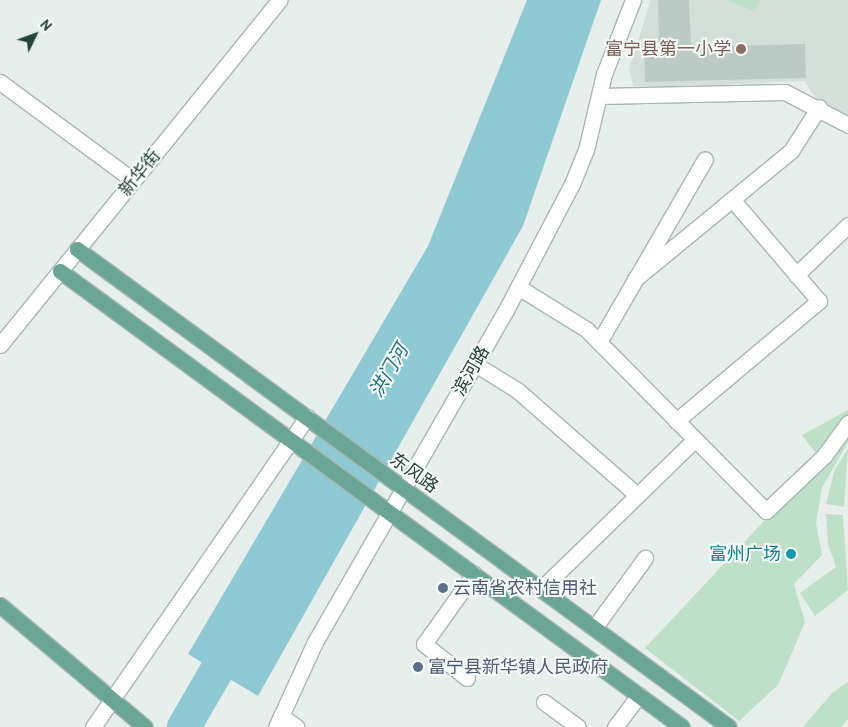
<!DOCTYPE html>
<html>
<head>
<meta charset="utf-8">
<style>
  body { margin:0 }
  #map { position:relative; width:848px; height:727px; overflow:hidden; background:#e6efeb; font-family:"PT Sans","Noto Sans SC",sans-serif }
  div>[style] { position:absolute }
  .built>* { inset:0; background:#d4dfda }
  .green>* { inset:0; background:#bfe0c8 }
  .water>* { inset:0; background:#8ec9d4 }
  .river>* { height:34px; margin:-17px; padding:0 17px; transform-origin:17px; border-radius:17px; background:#8ec9d4 }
  .building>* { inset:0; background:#bbcac4 }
  .roads { filter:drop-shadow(1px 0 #a8b8b2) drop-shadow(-1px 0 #a8b8b2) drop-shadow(0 1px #a8b8b2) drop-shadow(0 -1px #a8b8b2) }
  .minor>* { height:15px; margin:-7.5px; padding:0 7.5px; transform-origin:7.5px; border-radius:7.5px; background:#fff }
  .major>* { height:15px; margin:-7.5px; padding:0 7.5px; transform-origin:7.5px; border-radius:7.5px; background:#6aa596 }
  .dots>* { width:14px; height:14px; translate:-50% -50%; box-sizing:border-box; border:2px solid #f7fbf9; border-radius:50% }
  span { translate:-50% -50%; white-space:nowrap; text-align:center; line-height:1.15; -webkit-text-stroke:4px #f7fbf9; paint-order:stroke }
  .education-label { font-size:18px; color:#785e54 }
  .right { translate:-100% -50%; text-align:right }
  .street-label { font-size:18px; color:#24423a }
  .culture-label { font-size:18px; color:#0d838f }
  .service-label { font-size:18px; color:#4e5e75 }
  .left { translate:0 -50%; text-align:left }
  .water-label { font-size:19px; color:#1c6f80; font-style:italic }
  .north { position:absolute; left:10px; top:10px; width:50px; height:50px; -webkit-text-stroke:4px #f7fbf9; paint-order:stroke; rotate:48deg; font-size:14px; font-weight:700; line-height:20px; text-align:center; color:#24423a }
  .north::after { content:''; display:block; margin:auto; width:18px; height:22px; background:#24423a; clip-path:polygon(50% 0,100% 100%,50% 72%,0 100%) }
</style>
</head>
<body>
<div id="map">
  <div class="built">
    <i style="clip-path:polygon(651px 0,848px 0,848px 120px,817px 100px,804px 81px,634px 89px,629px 69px)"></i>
  </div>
  <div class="green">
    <i style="clip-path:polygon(728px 0,760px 0,755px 12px)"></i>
    <i style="clip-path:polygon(848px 410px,848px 442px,822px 488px,816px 523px,822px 555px,794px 584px,805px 622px,778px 685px,739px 721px,645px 648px,821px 460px,802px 435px)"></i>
    <i style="clip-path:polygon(848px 449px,844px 507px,826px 504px,835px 469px)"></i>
    <i style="clip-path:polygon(826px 514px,843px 515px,848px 590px,815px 616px,800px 593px,836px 567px,828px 544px)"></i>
    <i style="clip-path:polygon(848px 682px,848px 719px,841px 727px,803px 727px,832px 693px)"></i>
  </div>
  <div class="water">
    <i style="clip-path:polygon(527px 0,601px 0,523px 226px,258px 696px,188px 654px,428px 246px)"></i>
  </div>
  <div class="river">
    <i style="left:184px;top:727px;width:110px;rotate:-59.9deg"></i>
  </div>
  <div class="building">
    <i style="clip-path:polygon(658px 0,689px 0,691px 47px,805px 44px,806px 78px,645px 82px,644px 49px,659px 49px)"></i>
  </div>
  <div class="roads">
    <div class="minor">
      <i style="left:0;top:82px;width:165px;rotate:36.4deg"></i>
      <i style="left:599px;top:96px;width:186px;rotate:-1.2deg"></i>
      <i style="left:785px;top:92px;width:71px;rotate:27.6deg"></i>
      <i style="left:796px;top:275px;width:72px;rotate:-43.9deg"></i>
      <i style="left:635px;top:279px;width:202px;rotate:-39.4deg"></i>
      <i style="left:791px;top:151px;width:52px;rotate:-57.5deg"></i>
      <i style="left:518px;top:287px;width:80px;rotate:31.7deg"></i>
      <i style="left:586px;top:329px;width:256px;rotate:45.3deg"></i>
      <i style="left:766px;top:511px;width:80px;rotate:-43.5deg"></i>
      <i style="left:824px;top:456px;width:41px;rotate:-54deg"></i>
      <i style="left:599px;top:342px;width:211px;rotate:-59.9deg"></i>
      <i style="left:0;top:345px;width:444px;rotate:-51deg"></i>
      <i style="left:475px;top:364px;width:49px;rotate:31.8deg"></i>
      <i style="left:517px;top:390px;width:159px;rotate:41.2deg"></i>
      <i style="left:676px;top:421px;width:187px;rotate:-40deg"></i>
      <i style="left:819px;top:301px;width:134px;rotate:-130.5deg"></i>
      <i style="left:541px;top:589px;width:214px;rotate:-44.2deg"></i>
      <i style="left:594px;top:628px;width:87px;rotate:-53.9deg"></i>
      <i style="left:467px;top:678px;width:55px;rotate:-141.7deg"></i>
      <i style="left:424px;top:644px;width:86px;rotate:-54.5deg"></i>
      <i style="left:544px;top:702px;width:42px;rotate:36.3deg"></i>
      <i style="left:281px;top:716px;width:19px;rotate:35deg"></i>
      <i style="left:93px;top:727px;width:377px;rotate:-55.4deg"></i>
      <i style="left:276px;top:727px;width:94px;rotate:-65.4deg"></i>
      <i style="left:315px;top:642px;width:381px;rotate:-60.1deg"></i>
      <i style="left:505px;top:312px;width:144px;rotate:-62.4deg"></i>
      <i style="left:572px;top:184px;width:37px;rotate:-68deg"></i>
      <i style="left:586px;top:150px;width:78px;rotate:-76.7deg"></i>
      <i style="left:604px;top:74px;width:79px;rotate:-68.6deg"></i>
      <i style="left:615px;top:727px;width:40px;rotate:-53deg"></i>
    </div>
    <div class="major">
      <i style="left:77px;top:249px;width:808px;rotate:36.25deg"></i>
      <i style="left:60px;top:271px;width:771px;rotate:36.25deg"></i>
      <i style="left:0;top:605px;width:189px;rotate:40.1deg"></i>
    </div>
  </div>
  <div class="dots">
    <i style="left:741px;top:49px;background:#8d6e63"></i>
    <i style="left:791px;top:554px;background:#0f9aa8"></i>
    <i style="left:443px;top:588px;background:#5c6f8a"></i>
    <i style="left:418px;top:667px;background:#5c6f8a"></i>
  </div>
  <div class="education-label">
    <span class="right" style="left:731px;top:49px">富宁县第一小学</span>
  </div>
  <div class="street-label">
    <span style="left:140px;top:173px;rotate:-51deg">新华街</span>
    <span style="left:471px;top:371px;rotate:-60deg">滨河路</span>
    <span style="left:414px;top:473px;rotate:36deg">东风路</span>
  </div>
  <div class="culture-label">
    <span class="right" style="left:781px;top:554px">富州广场</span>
  </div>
  <div class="service-label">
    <span class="left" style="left:453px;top:588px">云南省农村信用社</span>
    <span class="left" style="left:428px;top:667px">富宁县新华镇人民政府</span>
  </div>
  <div class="water-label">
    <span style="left:389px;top:371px;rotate:-60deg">洪门河</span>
  </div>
  <div class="north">N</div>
</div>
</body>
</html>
